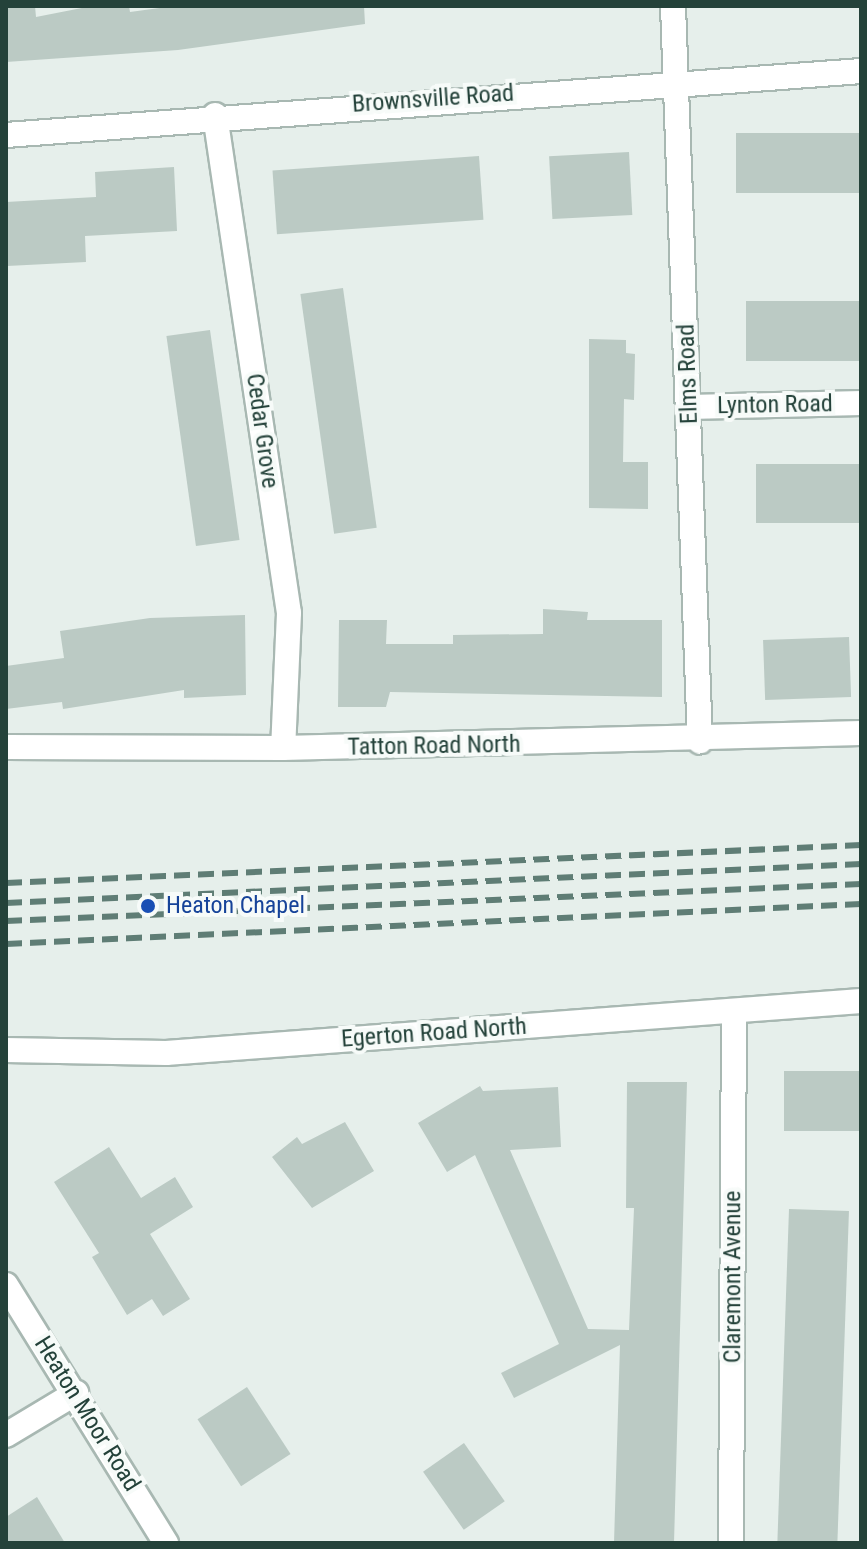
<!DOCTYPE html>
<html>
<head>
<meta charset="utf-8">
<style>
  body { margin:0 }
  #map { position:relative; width:867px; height:1549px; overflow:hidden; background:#e6efeb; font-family:"Roboto Condensed",sans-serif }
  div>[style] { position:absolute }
  .building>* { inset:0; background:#bbcac4; transform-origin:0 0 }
  .roads { filter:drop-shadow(2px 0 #a8b8b2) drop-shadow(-2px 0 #a8b8b2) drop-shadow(0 2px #a8b8b2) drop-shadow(0 -2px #a8b8b2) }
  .minor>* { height:24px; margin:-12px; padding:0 12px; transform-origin:12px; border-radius:12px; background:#fff }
  .secondary>* { height:24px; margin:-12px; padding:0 12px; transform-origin:12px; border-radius:12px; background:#fff }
  .rail>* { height:6px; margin-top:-3px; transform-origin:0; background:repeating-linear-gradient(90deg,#5f7d75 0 16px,transparent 0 24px) }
  .dots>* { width:22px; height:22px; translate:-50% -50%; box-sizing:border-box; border:4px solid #f7fbf9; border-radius:50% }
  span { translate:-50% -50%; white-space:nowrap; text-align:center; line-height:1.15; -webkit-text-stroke:8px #f7fbf9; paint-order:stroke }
  .street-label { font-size:24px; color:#24423a }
  .transit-label { font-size:24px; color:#164399 }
  .left { translate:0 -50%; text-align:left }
  .frame { position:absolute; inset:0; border:8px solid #24423a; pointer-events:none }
</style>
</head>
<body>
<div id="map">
  <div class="building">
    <i style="clip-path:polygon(6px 6px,35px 6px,36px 17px,92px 6px,129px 6px,130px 12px,174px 6px,364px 6px,365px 24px,178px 50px,6px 62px)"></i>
    <i style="left:861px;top:133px;width:60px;height:125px;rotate:90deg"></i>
    <i style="left:629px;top:152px;width:63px;height:80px;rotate:87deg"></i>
    <i style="left:479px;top:156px;width:64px;height:207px;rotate:86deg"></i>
    <i style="clip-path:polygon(174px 167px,177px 231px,85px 236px,86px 262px,7px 266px,6px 202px,96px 197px,95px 172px)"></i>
    <i style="left:343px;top:288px;width:242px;height:43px;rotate:82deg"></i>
    <i style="left:861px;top:301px;width:60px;height:115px;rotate:90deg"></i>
    <i style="left:210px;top:330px;width:212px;height:44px;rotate:82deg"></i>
    <i style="clip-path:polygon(589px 339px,626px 340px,626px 353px,635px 354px,634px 400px,624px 399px,623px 462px,648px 462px,648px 509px,589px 508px)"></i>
    <i style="left:861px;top:464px;width:59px;height:105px;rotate:90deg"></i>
    <i style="clip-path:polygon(543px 609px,588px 612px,587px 620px,662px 620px,662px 697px,390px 692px,386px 707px,338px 707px,339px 620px,387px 620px,386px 644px,453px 644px,453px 635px,543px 634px)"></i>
    <i style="clip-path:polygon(245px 615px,246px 695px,184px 698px,184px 690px,63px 709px,62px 702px,6px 709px,6px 666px,64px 658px,60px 631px,150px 618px)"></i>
    <i style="left:849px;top:637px;width:60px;height:86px;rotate:88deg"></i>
    <i style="left:861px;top:1071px;width:60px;height:77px;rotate:90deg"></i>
    <i style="clip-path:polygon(627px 1082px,687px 1082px,674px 1543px,614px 1543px,620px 1345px,514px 1398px,501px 1373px,559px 1344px,475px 1155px,447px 1172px,418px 1123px,480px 1086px,483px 1091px,558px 1087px,561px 1147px,510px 1150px,588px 1329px,629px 1330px,634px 1208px,626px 1208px)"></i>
    <i style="clip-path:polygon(345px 1122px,374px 1171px,312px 1208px,272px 1157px,297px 1137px,302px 1144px)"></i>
    <i style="clip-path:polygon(109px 1147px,141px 1198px,175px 1177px,193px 1207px,150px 1234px,190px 1299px,163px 1316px,152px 1299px,127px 1315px,92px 1257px,99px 1253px,54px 1182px)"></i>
    <i style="left:789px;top:1209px;width:60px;height:334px;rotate:2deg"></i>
    <i style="left:247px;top:1387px;width:80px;height:59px;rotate:57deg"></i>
    <i style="left:464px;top:1443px;width:71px;height:50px;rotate:55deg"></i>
    <i style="clip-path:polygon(37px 1497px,65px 1543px,6px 1543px,6px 1517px)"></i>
  </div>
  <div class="roads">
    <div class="minor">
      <i style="left:673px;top:6px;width:736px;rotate:87.9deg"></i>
      <i style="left:215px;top:115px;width:503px;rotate:81.55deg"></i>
      <i style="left:289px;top:613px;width:135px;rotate:92.5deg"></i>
      <i style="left:6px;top:135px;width:857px;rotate:-4.28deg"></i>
      <i style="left:689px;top:407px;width:172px;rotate:-1.3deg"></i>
      <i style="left:6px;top:747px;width:277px;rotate:0.2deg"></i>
      <i style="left:283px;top:748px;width:578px;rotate:-1.49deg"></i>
      <i style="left:6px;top:1050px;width:160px;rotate:1.1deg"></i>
      <i style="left:166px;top:1053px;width:697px;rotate:-4.28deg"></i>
      <i style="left:6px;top:1435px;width:82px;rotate:-31deg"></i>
      <i style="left:731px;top:1543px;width:532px;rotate:-89.68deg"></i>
    </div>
    <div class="secondary">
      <i style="left:6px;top:1285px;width:304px;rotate:58.2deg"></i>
    </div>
  </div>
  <div class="rail">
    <i style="left:6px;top:883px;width:856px;rotate:-2.54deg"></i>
    <i style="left:6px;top:903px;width:856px;rotate:-2.61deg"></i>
    <i style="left:6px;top:921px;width:856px;rotate:-2.48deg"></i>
    <i style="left:6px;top:944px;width:856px;rotate:-2.68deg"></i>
  </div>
  <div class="dots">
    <i style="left:148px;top:906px;background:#1a4fb4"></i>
  </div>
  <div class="street-label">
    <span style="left:433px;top:99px;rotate:-4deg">Brownsville Road</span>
    <span style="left:688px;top:374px;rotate:-92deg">Elms Road</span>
    <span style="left:775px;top:405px;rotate:-1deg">Lynton Road</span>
    <span style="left:262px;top:431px;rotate:82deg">Cedar Grove</span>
    <span style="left:434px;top:746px;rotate:-1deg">Tatton Road North</span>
    <span style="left:434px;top:1033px;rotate:-4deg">Egerton Road North</span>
    <span style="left:733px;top:1277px;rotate:-90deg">Claremont Avenue</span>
    <span style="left:87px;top:1414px;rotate:58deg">Heaton Moor Road</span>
  </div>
  <div class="transit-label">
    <span class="left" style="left:166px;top:906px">Heaton Chapel</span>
  </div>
  <div class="frame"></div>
</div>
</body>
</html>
